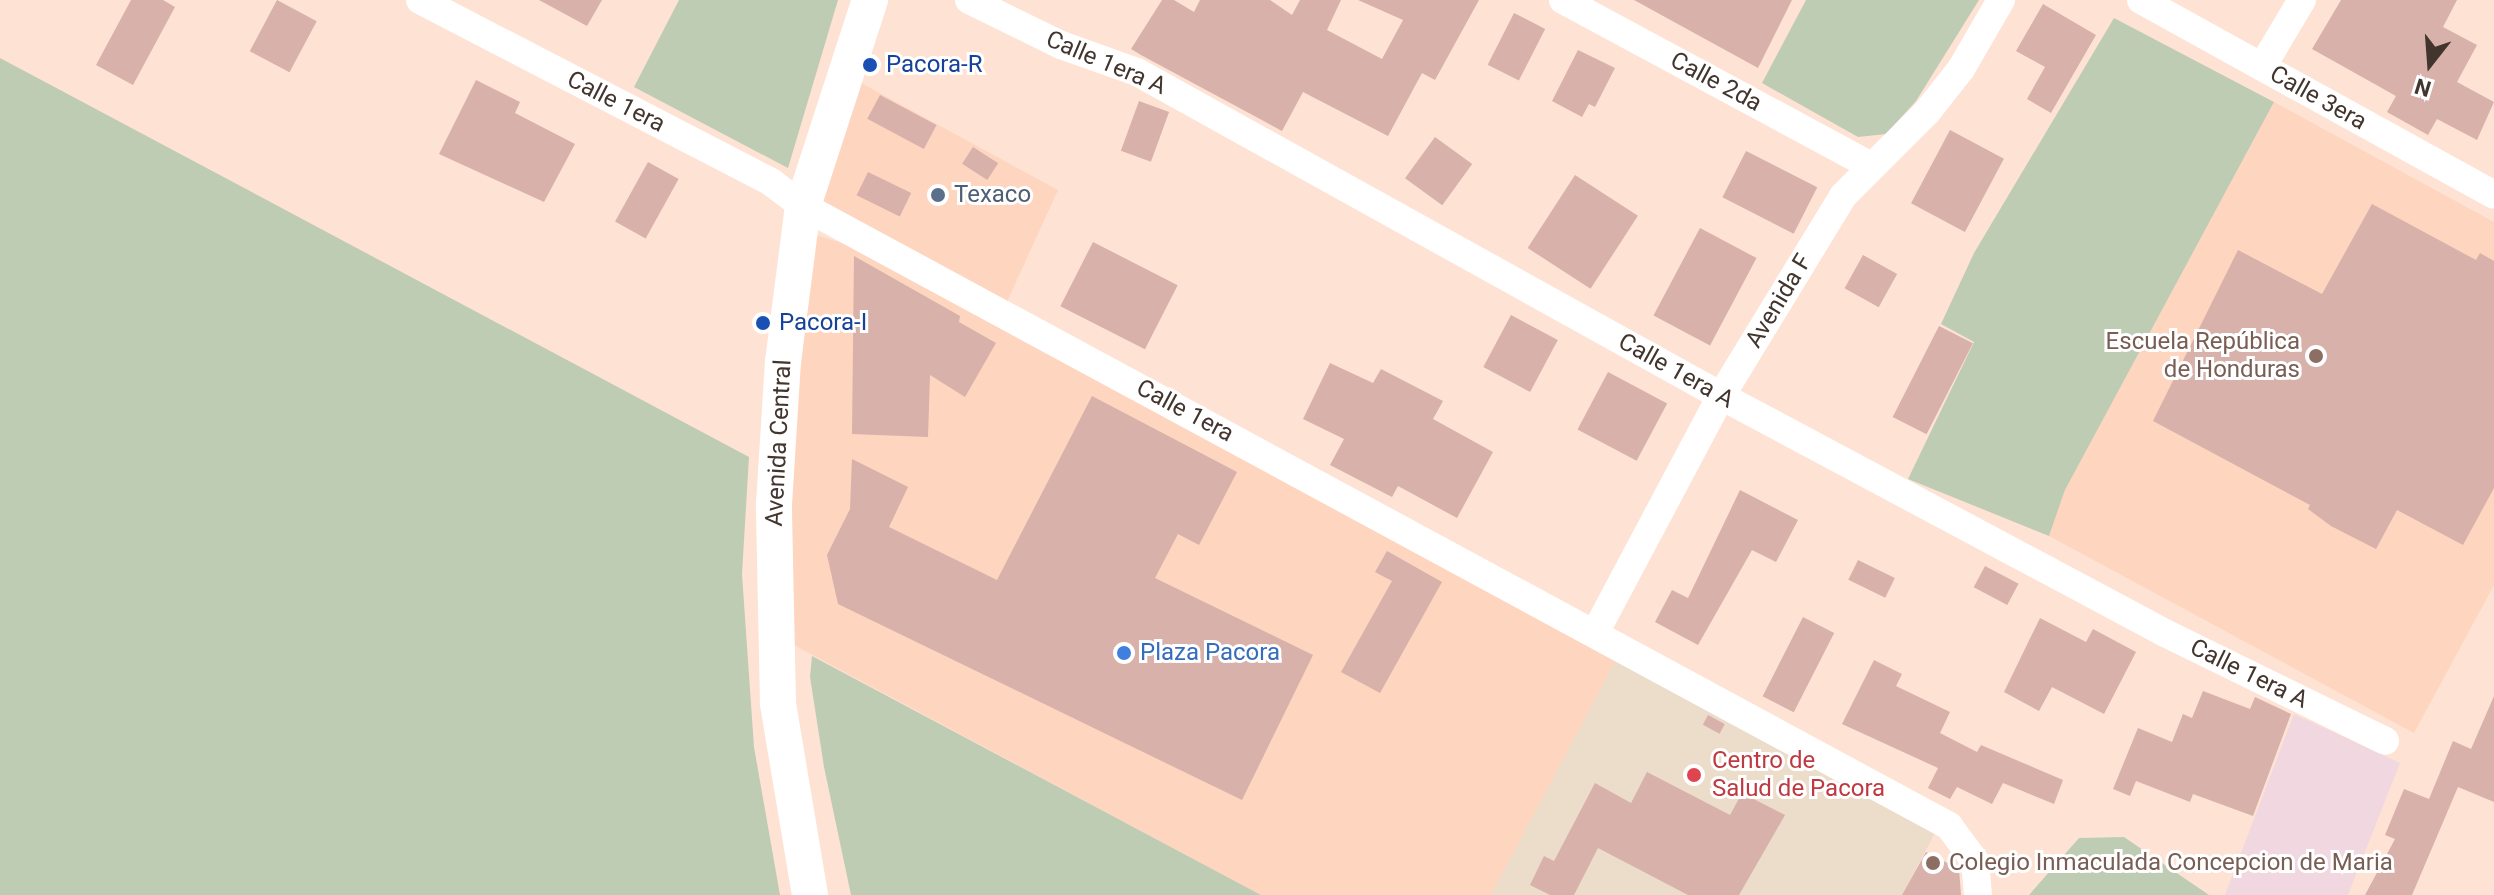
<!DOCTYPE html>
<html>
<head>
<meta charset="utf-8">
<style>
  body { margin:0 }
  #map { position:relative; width:2494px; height:895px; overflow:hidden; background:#fee3d4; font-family:Roboto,sans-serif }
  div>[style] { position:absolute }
  .built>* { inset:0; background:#fed5bf }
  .industrial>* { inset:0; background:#f0d7e0 }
  .medical>* { inset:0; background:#ecdcca }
  .green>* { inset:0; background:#bfccb4 }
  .building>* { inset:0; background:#d7b1aa; transform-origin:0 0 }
  .minor>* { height:28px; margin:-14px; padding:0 14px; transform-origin:14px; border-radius:14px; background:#fff }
  .tertiary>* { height:36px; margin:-18px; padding:0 18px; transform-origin:18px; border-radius:18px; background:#fff }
  .dots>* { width:22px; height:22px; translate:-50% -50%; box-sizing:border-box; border:4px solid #fff; border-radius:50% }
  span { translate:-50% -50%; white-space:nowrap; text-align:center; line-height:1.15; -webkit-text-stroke:6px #fff; paint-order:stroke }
  .street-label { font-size:24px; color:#42352e }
  .transit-label { font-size:24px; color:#164399 }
  .left { translate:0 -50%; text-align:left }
  .service-label { font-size:24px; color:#4e5e75 }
  .education-label { font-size:24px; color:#785e54 }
  .right { translate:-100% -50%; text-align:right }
  .shop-label { font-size:24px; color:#366cbe }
  .health-label { font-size:24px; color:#be3a42 }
  .north { position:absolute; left:2390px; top:24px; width:80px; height:80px; -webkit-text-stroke:6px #fff; paint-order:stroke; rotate:197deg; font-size:22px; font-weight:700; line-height:32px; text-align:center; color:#42352e }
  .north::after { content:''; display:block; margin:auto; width:28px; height:36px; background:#42352e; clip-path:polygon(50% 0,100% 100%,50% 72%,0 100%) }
</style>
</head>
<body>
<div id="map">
  <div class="built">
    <i style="clip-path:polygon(852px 78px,1058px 190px,1006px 304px,819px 200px)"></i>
    <i style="clip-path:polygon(2274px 102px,2494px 222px,2494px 585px,2414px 733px,2049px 536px,2065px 490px)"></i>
    <i style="clip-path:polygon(819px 236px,842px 243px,1617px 658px,1491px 895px,1261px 895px,792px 644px,787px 502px,811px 240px)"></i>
  </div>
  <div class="industrial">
    <i style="clip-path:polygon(2294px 714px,2400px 763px,2348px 895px,2225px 895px)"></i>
  </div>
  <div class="medical">
    <i style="clip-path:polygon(1617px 658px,1935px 833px,1902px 895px,1491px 895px)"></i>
  </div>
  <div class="green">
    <i style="clip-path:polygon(679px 0,838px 0,788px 168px,634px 87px)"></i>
    <i style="clip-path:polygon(1806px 0,1979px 0,1916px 101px,1886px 134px,1858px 137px,1762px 83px)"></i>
    <i style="clip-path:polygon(2114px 18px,2274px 102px,2065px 490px,2049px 536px,1908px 479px,1974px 342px,1941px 324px,1974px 253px)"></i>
    <i style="clip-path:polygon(0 58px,749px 457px,742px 574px,754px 747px,780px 895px,0 895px)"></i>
    <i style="clip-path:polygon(812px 656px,1261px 895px,851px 895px,824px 767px,810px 677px)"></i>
    <i style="clip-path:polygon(2124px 837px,2209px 895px,2029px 895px,2079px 838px)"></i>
  </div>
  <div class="building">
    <i style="clip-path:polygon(131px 0,163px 0,175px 7px,133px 85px,96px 65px)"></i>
    <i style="left:277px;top:0;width:45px;height:58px;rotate:28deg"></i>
    <i style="clip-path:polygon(539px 0,602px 0,587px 26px)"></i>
    <i style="clip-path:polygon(1162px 0,1174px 0,1194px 12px,1200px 0,1270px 0,1292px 15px,1300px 0,1341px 0,1327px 30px,1382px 59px,1403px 20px,1358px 0,1479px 0,1435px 80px,1422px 73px,1388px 136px,1303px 92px,1282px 131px,1141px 55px,1131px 49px)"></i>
    <i style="clip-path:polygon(1634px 0,1792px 0,1758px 68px)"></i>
    <i style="clip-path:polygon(2341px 0,2457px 0,2443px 27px,2477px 45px,2457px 82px,2494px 102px,2477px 140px,2437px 119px,2428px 135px,2387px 112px,2396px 96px,2312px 49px)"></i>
    <i style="clip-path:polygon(2043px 4px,2096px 35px,2051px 113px,2027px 99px,2045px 67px,2016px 51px)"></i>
    <i style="left:1514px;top:13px;width:35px;height:58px;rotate:27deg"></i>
    <i style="clip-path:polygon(1578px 50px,1615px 68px,1595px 107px,1589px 104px,1582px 117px,1552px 101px)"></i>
    <i style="clip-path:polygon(476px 80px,520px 102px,515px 113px,575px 144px,544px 202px,439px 154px)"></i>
    <i style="left:880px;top:95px;width:64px;height:27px;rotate:28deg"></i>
    <i style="left:1139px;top:101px;width:32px;height:53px;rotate:20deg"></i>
    <i style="left:1950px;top:130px;width:61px;height:83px;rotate:28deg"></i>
    <i style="left:1435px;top:137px;width:46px;height:51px;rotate:36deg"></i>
    <i style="left:973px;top:147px;width:30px;height:20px;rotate:33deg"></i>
    <i style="left:1746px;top:151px;width:80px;height:52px;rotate:27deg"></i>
    <i style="left:648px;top:162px;width:35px;height:68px;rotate:29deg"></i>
    <i style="left:868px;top:172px;width:48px;height:26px;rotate:26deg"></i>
    <i style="left:1575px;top:175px;width:75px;height:87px;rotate:33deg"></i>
    <i style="clip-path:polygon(2372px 204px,2476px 260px,2480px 253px,2494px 261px,2494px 488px,2463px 545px,2397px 510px,2376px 549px,2331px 526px,2308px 509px,2310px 505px,2153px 421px,2238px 250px,2322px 294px)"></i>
    <i style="left:1700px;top:228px;width:64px;height:99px;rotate:28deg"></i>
    <i style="left:1093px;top:242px;width:95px;height:72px;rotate:27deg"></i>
    <i style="left:1863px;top:255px;width:39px;height:38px;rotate:29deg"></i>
    <i style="clip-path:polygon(854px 256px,960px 316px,959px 322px,996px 343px,965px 397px,930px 375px,928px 437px,852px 434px)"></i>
    <i style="left:1511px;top:315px;width:53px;height:59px;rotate:28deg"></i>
    <i style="left:1939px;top:326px;width:38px;height:102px;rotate:27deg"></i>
    <i style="clip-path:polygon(1330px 363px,1373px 383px,1381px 369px,1443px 401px,1433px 419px,1493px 452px,1457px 518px,1398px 486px,1392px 497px,1330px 465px,1344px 439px,1303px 419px)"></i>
    <i style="left:1608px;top:372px;width:67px;height:65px;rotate:28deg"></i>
    <i style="clip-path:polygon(1092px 396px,1237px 472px,1199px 545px,1178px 534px,1155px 578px,1313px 655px,1242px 800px,838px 604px,827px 555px,850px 509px,852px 459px,908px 487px,889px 527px,997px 580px)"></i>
    <i style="clip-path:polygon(1740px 490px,1798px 520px,1776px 562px,1752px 550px,1698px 645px,1655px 622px,1672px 590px,1688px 598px)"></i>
    <i style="clip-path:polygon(1387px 551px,1442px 582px,1380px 693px,1341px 672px,1392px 581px,1375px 572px)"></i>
    <i style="left:1858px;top:560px;width:41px;height:22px;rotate:26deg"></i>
    <i style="left:1985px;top:566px;width:38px;height:24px;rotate:28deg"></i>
    <i style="left:1803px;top:617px;width:35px;height:89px;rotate:27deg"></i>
    <i style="clip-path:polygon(2040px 618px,2086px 642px,2093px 629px,2136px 652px,2104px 714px,2052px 687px,2039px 711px,2004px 692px)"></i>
    <i style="clip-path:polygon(1874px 660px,1902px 674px,1896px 686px,1950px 712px,1940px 733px,1977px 752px,1981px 745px,2063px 780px,2054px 804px,2003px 783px,1992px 804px,1957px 787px,1950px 799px,1928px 788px,1938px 768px,1842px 724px)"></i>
    <i style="clip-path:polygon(2203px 691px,2250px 709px,2255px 697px,2291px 714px,2253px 816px,2193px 794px,2190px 802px,2136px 781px,2130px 796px,2113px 789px,2138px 728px,2172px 742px,2183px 714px,2192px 718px)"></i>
    <i style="clip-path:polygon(2494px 696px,2494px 802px,2458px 787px,2412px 895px,2365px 895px,2395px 839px,2385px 835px,2404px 789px,2429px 799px,2453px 741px,2471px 749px)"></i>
    <i style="left:1708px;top:715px;width:19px;height:11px;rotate:28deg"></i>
    <i style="clip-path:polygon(1647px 772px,1730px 815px,1742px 793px,1785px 815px,1739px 895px,1688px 895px,1598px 848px,1574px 895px,1550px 895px,1530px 885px,1544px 856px,1554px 861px,1595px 783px,1631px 803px)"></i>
    <i style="clip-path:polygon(1926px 852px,1959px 869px,1961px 895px,1902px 895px)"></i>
  </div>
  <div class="minor">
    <i style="left:420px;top:0;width:395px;rotate:27.4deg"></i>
    <i style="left:771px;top:182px;width:40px;rotate:37deg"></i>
    <i style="left:803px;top:206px;width:1303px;rotate:28.41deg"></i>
    <i style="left:1949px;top:826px;width:44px;rotate:53.4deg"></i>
    <i style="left:1975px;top:861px;width:34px;rotate:85deg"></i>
    <i style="left:969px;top:0;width:102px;rotate:26.1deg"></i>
    <i style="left:1061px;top:45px;width:81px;rotate:19.6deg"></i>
    <i style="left:1137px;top:72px;width:668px;rotate:29.02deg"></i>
    <i style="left:1721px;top:396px;width:503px;rotate:28.09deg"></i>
    <i style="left:2165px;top:633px;width:245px;rotate:26.1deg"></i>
    <i style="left:1563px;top:0;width:349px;rotate:28.3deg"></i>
    <i style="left:2141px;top:0;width:403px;rotate:28.9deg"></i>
    <i style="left:2262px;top:67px;width:78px;rotate:-59.2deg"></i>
    <i style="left:1596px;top:631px;width:266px;rotate:-62deg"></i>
    <i style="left:1721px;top:396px;width:234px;rotate:-58.6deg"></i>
    <i style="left:1843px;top:196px;width:119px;rotate:-45deg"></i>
    <i style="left:1927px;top:112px;width:55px;rotate:-51.7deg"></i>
    <i style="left:1961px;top:69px;width:80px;rotate:-59.9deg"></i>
  </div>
  <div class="tertiary">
    <i style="left:810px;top:895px;width:195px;rotate:-99.5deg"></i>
    <i style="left:778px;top:703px;width:199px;rotate:-91.2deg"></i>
    <i style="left:774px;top:504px;width:142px;rotate:-86.4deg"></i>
    <i style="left:783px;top:362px;width:157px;rotate:-82.7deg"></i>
    <i style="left:803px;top:206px;width:217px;rotate:-72deg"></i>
  </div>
  <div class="dots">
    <i style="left:870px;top:65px;background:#1a4fb4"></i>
    <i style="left:938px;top:195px;background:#5c6f8a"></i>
    <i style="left:763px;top:323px;background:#1a4fb4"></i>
    <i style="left:2316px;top:356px;background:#8d6e63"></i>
    <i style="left:1124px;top:653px;background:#3f7fe0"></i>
    <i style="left:1694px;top:775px;background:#e0444e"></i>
    <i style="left:1933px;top:863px;background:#8d6e63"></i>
  </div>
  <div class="street-label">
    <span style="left:1106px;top:63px;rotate:23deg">Calle 1era A</span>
    <span style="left:1716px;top:82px;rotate:28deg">Calle 2da</span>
    <span style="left:2318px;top:98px;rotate:29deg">Calle 3era</span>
    <span style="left:616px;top:102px;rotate:27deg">Calle 1era</span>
    <span style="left:1779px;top:301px;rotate:-59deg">Avenida F</span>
    <span style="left:1676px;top:371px;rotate:29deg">Calle 1era A</span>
    <span style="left:1185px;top:411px;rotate:28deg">Calle 1era</span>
    <span style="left:779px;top:443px;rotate:-87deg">Avenida Central</span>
    <span style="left:2249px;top:674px;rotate:26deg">Calle 1era A</span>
  </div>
  <div class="transit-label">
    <span class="left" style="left:886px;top:65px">Pacora-R</span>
    <span class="left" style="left:779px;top:323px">Pacora-I</span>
  </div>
  <div class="service-label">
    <span class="left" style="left:954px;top:195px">Texaco</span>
  </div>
  <div class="education-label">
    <span class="right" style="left:2300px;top:356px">Escuela República<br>de Honduras</span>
    <span class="left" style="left:1949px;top:863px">Colegio Inmaculada Concepcion de Maria</span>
  </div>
  <div class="shop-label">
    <span class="left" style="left:1140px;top:653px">Plaza Pacora</span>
  </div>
  <div class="health-label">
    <span class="left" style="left:1712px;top:775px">Centro de<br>Salud de Pacora</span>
  </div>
  <div class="north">N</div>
</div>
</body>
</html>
